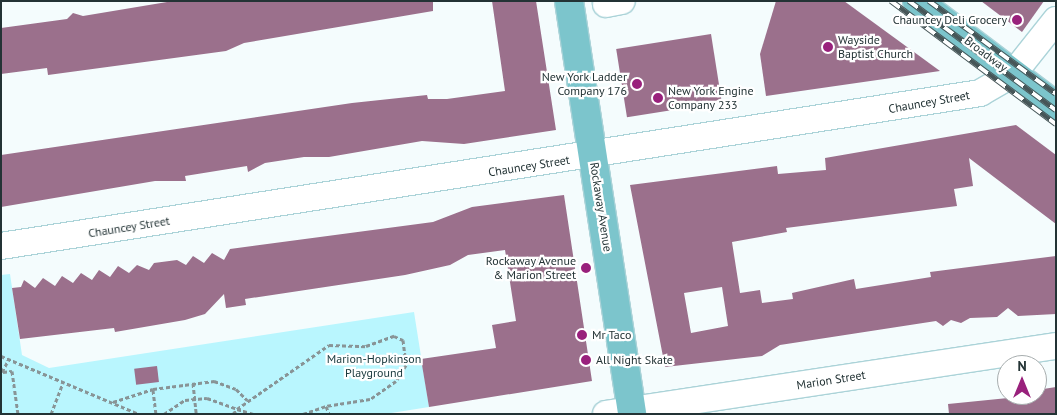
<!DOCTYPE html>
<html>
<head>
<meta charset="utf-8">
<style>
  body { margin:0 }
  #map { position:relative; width:1057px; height:415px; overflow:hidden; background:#f4fcfd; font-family:"PT Sans",sans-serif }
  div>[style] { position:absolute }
  .green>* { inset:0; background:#b9f6fe }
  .building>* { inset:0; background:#9b708c; transform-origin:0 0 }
  .path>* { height:3px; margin-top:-1.5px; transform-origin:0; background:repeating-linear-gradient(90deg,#889496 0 4px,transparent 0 6.5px) }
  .roads { filter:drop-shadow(1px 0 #abd3d8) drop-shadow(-1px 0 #abd3d8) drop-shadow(0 1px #abd3d8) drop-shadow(0 -1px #abd3d8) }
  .minor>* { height:26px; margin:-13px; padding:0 13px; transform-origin:13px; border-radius:13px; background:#fff }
  .major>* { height:28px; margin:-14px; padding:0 14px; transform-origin:14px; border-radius:14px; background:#7cc5cc }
  .rail>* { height:5.5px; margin-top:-2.75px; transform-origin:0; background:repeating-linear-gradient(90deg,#fff 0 11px,#475658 0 22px); box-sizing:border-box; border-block:1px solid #475658 }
  .dots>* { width:14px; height:14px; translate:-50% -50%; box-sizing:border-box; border:2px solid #fff; border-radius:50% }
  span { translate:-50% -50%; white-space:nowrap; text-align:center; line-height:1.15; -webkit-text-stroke:4.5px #fff; paint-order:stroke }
  .poi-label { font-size:12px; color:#233335 }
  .right { translate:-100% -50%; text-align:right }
  .left { translate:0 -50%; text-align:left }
  .street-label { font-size:12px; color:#233335 }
  .park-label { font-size:12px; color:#18383c }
  .frame { position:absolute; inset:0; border:2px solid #233335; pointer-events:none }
  .north { position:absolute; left:997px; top:355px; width:50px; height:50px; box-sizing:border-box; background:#fff; border:1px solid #a7adae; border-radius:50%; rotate:0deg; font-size:14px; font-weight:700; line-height:20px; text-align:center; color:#233335 }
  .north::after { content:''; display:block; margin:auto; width:18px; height:22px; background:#99217c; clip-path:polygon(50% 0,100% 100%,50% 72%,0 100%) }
</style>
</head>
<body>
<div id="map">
  <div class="green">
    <i style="clip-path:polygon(10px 274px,22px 355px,49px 368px,414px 312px,429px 407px,385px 414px,1px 414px,1px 275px)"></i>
  </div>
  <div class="building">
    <i style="clip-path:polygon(173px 1px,433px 1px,433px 11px,244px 43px,226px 51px,48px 75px,47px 68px,1px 74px,1px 28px,67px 19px,73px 13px,83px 16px)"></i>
    <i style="clip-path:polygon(492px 1px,536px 1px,556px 130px,464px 144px,422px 141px,329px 157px,304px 157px,265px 163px,248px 172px,247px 166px,185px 176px,186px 181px,155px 181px,1px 207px,1px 155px,352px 103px,427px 95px,428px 99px,447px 99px,505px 91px)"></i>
    <i style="clip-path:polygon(776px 1px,844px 1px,940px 71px,766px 96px,760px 54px)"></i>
    <i style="clip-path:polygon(981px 1px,1044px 1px,1022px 32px)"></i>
    <i style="left:711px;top:34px;width:69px;height:96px;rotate:81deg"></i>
    <i style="clip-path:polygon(evenodd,1016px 125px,1056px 155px,1056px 224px,969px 158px,973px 186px,954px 189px,957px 206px,786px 228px,787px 232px,732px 242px,740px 293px,760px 290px,762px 303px,793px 299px,792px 293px,854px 279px,856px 289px,931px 277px,930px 272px,1056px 256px,1056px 314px,1018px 316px,1008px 308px,997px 317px,970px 318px,961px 323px,951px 320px,943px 326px,936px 321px,780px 345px,762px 356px,665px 367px,630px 185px,777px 166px,778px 174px,826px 170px,825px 158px,1016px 125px,722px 287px,728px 326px,691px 333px,684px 293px,722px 287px)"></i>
    <i style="clip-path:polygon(564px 195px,592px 381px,429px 407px,421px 359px,496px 348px,492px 325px,516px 321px,505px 250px,468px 255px,450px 265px,405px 275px,245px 299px,246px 305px,226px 308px,224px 294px,205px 314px,185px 320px,115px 332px,114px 328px,20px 339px,12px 288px,21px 287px,24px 280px,35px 288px,43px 278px,55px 286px,62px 276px,73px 283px,81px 273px,92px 280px,99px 270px,110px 277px,118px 266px,129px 273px,137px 265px,149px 270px,154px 263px,177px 260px,186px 265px,193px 256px,204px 263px,212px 253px,224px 260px,230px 249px,433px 222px,472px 207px)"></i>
    <i style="left:157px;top:366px;width:16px;height:23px;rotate:83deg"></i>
    <i style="clip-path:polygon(1056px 387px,1056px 414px,949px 414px,948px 404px,1037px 395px,1037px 390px)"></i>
  </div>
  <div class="path">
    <i style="left:1px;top:356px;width:150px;rotate:22.8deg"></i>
    <i style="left:2px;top:372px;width:15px;rotate:-62deg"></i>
    <i style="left:3px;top:372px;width:9px;rotate:-6deg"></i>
    <i style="left:12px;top:371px;width:43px;rotate:82.1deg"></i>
    <i style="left:193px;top:383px;width:31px;rotate:84deg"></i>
    <i style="left:153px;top:390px;width:24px;rotate:83deg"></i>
    <i style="left:113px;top:402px;width:42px;rotate:-18deg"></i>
    <i style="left:153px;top:389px;width:62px;rotate:-7.5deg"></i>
    <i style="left:214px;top:381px;width:23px;rotate:20deg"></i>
    <i style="left:236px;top:389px;width:16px;rotate:45deg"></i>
    <i style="left:51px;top:414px;width:34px;rotate:-69deg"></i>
    <i style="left:164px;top:414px;width:25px;rotate:-34deg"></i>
    <i style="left:185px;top:400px;width:22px;rotate:-5deg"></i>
    <i style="left:207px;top:398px;width:32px;rotate:20deg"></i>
    <i style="left:237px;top:409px;width:112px;rotate:-34.8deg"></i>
    <i style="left:329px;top:345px;width:37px;rotate:2deg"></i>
    <i style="left:366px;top:346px;width:30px;rotate:-20deg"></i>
    <i style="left:394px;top:336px;width:10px;rotate:24deg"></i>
    <i style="left:403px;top:340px;width:25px;rotate:83deg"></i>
    <i style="left:406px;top:365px;width:19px;rotate:122deg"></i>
    <i style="left:396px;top:381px;width:32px;rotate:145deg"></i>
    <i style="left:370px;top:399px;width:45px;rotate:171deg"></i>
    <i style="left:326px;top:406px;width:9px;rotate:69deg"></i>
    <i style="left:233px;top:414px;width:6px;rotate:-51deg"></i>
    <i style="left:237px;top:409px;width:17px;rotate:17deg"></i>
    <i style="left:303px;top:414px;width:24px;rotate:-19deg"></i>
  </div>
  <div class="roads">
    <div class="minor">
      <i style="left:606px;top:4px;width:16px;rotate:-11deg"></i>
      <i style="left:1px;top:246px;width:991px;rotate:-8.88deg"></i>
      <i style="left:980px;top:93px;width:38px;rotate:-30deg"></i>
      <i style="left:1013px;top:74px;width:69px;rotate:-51.5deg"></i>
      <i style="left:606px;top:414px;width:455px;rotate:-8.6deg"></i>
    </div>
    <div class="major">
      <i style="left:569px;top:1px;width:418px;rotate:81.3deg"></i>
      <i style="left:917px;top:1px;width:174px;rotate:37.1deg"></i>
    </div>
  </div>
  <div class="rail">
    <i style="left:891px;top:1px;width:206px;rotate:36.7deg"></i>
    <i style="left:909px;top:1px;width:183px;rotate:36.6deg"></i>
    <i style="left:929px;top:1px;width:157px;rotate:36.2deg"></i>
  </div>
  <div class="dots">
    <i style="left:1017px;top:20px;background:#99217c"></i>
    <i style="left:828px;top:47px;background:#99217c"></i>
    <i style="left:637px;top:84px;background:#99217c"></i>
    <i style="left:658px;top:98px;background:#99217c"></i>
    <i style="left:586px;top:268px;background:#99217c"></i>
    <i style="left:582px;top:335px;background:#99217c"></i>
    <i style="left:586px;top:360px;background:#99217c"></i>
  </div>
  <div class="poi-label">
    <span class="right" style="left:1007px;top:20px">Chauncey Deli Grocery</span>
    <span class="left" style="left:838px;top:47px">Wayside<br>Baptist Church</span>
    <span class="right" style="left:627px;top:84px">New York Ladder<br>Company 176</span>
    <span class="left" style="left:668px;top:98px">New York Engine<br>Company 233</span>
    <span class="right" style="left:576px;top:268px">Rockaway Avenue<br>&amp; Marion Street</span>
    <span class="left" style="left:592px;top:335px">Mr Taco</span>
    <span class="left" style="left:596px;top:360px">All Night Skate</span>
  </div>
  <div class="street-label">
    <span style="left:986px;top:54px;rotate:37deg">Broadway</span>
    <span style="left:929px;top:102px;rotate:-10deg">Chauncey Street</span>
    <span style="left:529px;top:166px;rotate:-9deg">Chauncey Street</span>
    <span style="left:601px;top:207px;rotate:81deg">Rockaway Avenue</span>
    <span style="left:129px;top:227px;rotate:-9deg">Chauncey Street</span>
    <span style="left:831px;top:380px;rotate:-9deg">Marion Street</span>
  </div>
  <div class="park-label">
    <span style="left:374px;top:366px">Marion-Hopkinson<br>Playground</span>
  </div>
  <div class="frame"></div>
  <div class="north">N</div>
</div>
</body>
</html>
